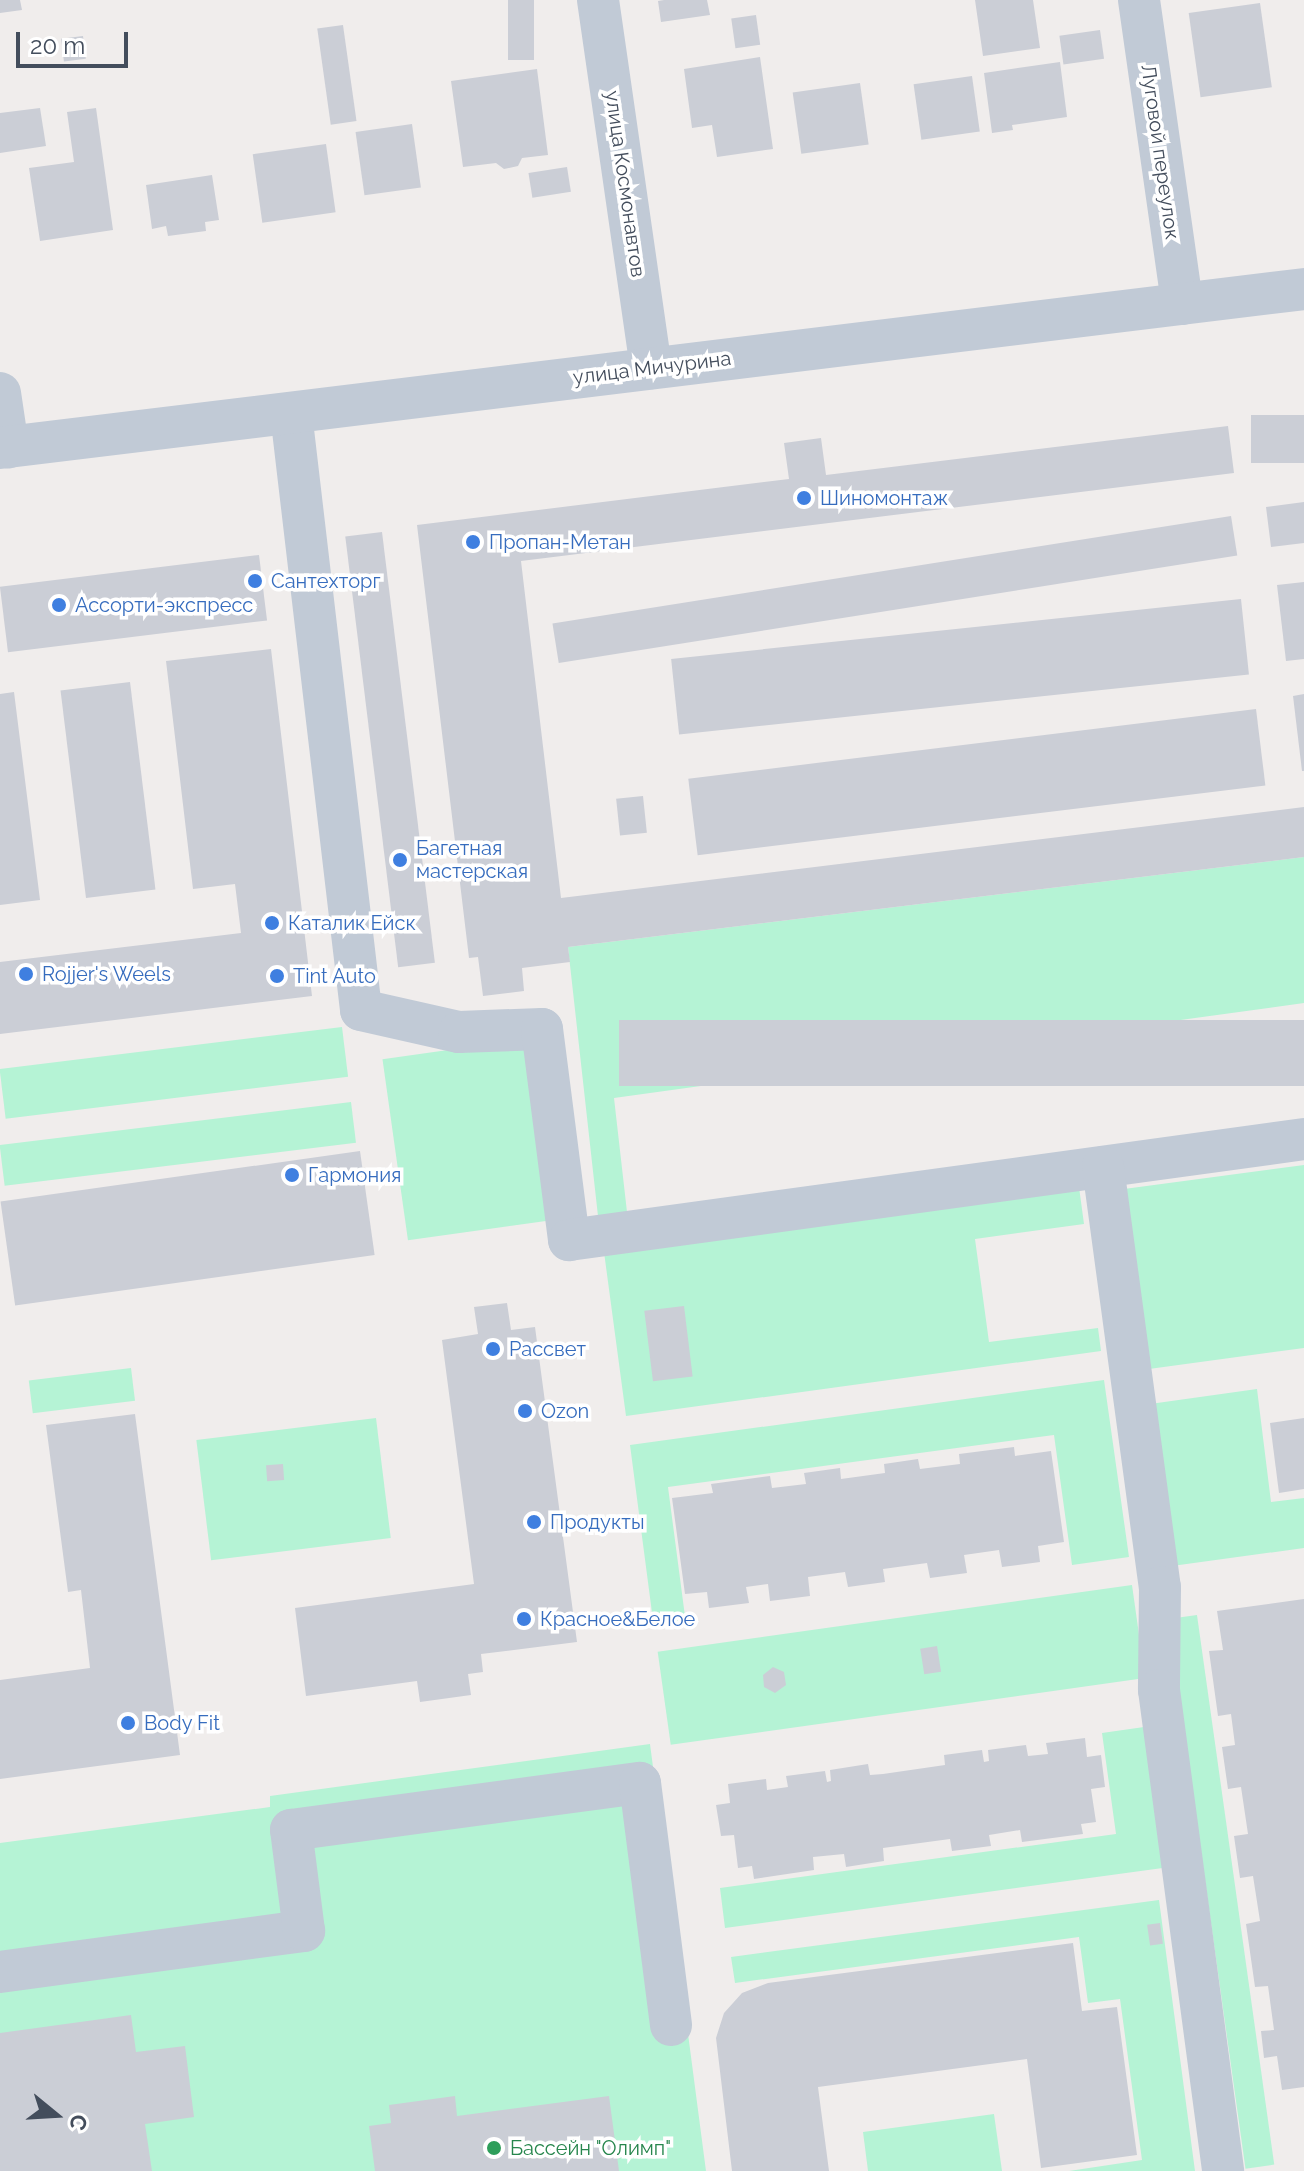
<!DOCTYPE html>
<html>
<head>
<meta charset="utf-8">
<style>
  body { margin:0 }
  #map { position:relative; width:1304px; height:2171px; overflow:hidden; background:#f0edec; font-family:Raleway,sans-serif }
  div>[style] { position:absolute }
  .green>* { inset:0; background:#b5f3d5; transform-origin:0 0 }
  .building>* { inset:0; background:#cbced6; transform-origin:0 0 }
  .minor>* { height:42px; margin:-21px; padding:0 21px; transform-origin:21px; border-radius:21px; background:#c1cad6 }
  .dots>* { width:22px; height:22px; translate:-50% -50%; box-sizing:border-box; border:4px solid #fff; border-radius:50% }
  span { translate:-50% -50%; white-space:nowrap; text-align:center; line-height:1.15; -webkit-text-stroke:7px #fff; paint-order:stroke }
  .street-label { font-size:20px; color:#434d5c }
  .shop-label { font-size:20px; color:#366cbe }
  .left { translate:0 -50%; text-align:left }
  .leisure-label { font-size:20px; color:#27864d }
  .north { position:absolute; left:16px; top:2075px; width:80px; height:80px; -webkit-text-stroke:6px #fff; paint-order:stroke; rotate:108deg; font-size:22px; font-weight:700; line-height:32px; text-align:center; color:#434d5c }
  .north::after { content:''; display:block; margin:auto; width:28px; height:36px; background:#434d5c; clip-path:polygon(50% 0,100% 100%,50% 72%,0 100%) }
  .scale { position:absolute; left:16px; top:32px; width:112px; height:36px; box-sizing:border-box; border:4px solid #434d5c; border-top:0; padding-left:10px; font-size:24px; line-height:28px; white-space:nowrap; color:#434d5c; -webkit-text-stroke:6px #fff; paint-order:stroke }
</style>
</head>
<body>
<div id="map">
  <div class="green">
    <i style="clip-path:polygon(1304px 857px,1304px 1003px,614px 1098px,627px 1212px,598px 1216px,568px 947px)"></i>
    <i style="left:342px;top:1027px;width:50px;height:345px;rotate:83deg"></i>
    <i style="left:533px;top:1038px;width:183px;height:152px;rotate:82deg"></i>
    <i style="left:351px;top:1102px;width:41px;height:354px;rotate:83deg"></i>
    <i style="clip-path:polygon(1304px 1165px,1304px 1348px,1149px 1369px,1124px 1189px)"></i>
    <i style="clip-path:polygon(1079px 1187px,1084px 1224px,975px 1239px,989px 1342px,1098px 1328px,1101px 1351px,626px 1416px,604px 1252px)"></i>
    <i style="left:131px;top:1368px;width:33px;height:103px;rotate:83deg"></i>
    <i style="clip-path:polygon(1104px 1380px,1129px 1557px,1072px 1565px,1054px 1435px,668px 1487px,686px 1624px,654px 1628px,630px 1445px)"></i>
    <i style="clip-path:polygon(1257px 1389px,1271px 1502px,1304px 1498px,1304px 1548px,1172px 1566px,1150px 1404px)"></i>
    <i style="left:376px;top:1418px;width:121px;height:181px;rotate:83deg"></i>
    <i style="left:1132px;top:1585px;width:94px;height:479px;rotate:82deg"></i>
    <i style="left:1197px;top:1615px;width:555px;height:29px;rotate:82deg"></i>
    <i style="clip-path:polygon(1151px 1726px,1170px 1867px,725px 1928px,720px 1888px,1116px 1834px,1102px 1733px)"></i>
    <i style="clip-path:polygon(650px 1744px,706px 2171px,0 2171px,0 1843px,270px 1807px,270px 1796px)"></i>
    <i style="clip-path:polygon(1159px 1900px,1195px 2171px,1069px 2171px,1142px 2160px,1120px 1999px,1088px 2003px,1079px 1937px,735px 1983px,731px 1957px)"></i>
    <i style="clip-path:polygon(994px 2114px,1002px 2171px,868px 2171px,863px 2132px)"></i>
  </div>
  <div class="building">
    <i style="clip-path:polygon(0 0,20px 0,22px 10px,0 13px)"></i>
    <i style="left:508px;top:0;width:26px;height:60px"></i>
    <i style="clip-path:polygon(664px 0,707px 0,710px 15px,661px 22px,658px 1px)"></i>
    <i style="clip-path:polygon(975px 0,1033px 0,1040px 48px,983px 56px)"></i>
    <i style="left:1260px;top:3px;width:85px;height:72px;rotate:82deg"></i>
    <i style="left:756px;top:15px;width:30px;height:25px;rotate:82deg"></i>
    <i style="left:343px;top:25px;width:97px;height:26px;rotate:82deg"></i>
    <i style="left:1100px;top:30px;width:29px;height:41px;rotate:82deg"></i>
    <i style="left:83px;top:36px;width:23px;height:22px;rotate:83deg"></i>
    <i style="clip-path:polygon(760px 57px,773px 149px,717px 157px,712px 125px,692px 128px,684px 69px)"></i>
    <i style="clip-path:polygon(1060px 62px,1067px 117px,1012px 125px,1013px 130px,992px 133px,984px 73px)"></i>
    <i style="clip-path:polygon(537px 69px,548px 155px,522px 158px,518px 166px,504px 169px,496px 163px,463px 167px,451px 81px)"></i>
    <i style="left:972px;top:76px;width:56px;height:59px;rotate:82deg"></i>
    <i style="left:860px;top:83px;width:62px;height:68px;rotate:82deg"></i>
    <i style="clip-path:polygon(40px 108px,46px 146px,0 153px,0 113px)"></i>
    <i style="clip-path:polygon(96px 108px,113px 230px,40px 241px,29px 168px,74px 162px,67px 112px)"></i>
    <i style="left:412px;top:124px;width:64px;height:57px;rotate:82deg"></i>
    <i style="left:326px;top:144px;width:69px;height:74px;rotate:82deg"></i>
    <i style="left:567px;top:167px;width:25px;height:39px;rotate:81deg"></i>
    <i style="clip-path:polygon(212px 175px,219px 220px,205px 222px,206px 231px,168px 236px,166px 226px,152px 229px,146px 185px)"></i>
    <i style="left:1304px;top:415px;width:48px;height:53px;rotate:90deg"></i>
    <i style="clip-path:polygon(1228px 426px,1234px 473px,521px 561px,561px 898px,1304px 807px,1304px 857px,568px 947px,570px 962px,522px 968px,524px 991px,483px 996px,478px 957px,469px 958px,417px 525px,789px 479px,784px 443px,821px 438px,826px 475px)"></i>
    <i style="clip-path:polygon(1304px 502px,1304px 543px,1271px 547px,1266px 507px)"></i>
    <i style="left:1231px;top:516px;width:40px;height:687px;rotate:81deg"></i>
    <i style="left:382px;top:532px;width:434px;height:37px;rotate:83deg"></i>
    <i style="left:259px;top:555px;width:66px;height:261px;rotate:83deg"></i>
    <i style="clip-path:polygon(1304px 582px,1304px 659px,1286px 661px,1277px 585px)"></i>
    <i style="left:1241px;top:599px;width:76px;height:573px;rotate:84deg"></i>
    <i style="clip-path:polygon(271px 649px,312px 996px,0 1034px,0 962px,241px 933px,235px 884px,193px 889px,166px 661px)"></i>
    <i style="left:130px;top:682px;width:209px;height:70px;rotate:83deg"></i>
    <i style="clip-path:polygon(14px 692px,40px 900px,0 905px,0 694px)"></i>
    <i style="clip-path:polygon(1304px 694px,1304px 771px,1302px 771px,1293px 696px)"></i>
    <i style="left:1256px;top:709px;width:77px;height:572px;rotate:83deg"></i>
    <i style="left:643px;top:796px;width:37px;height:27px;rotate:84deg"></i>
    <i style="left:1304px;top:1020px;width:66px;height:685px;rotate:90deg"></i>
    <i style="left:360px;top:1151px;width:105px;height:363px;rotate:82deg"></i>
    <i style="clip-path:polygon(507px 1303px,511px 1330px,535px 1327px,577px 1642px,481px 1654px,483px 1672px,468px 1674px,471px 1695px,420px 1702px,417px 1681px,306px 1696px,295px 1608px,474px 1584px,442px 1340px,478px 1334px,474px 1307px)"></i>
    <i style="left:684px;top:1306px;width:71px;height:40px;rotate:83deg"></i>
    <i style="clip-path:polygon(135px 1414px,180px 1755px,0 1779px,0 1680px,90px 1668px,81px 1590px,68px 1592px,46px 1425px)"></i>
    <i style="clip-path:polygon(1304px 1418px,1304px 1489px,1279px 1493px,1270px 1423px)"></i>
    <i style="clip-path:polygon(1014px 1447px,1015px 1456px,1051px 1451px,1064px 1542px,1038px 1546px,1040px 1562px,1002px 1567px,999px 1550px,964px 1555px,967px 1573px,930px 1578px,927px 1563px,883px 1569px,885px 1582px,848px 1587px,845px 1572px,808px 1577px,810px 1596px,770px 1601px,768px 1584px,746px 1587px,749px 1603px,709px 1608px,707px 1592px,685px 1594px,672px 1498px,713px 1493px,711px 1484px,770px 1476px,772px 1488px,806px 1484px,804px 1473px,840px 1468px,841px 1479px,885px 1473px,884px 1464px,918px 1459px,920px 1469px,960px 1464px,959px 1454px)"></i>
    <i style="left:283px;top:1464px;width:16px;height:17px;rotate:86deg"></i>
    <i style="clip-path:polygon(1304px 1599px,1304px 2087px,1282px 2090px,1277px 2056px,1264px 2058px,1261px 2031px,1274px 2030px,1268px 1986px,1255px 1987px,1246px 1924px,1260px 1921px,1253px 1876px,1240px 1878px,1234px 1836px,1248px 1834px,1241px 1787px,1228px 1789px,1222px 1747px,1235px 1745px,1231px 1714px,1218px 1716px,1209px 1651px,1223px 1650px,1217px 1611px)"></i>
    <i style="left:937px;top:1646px;width:26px;height:17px;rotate:81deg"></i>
    <i style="clip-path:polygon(773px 1667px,784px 1672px,786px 1685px,775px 1693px,764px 1687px,763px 1675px)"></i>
    <i style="clip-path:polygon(1085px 1738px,1087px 1757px,1101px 1755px,1105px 1787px,1091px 1789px,1096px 1822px,1081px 1824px,1083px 1834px,1022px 1842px,1020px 1830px,989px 1835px,991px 1846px,952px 1851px,950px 1839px,883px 1848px,884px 1861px,846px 1867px,844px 1854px,813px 1857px,814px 1870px,754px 1879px,752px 1866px,738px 1868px,734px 1835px,721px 1836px,716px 1805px,730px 1803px,728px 1784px,766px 1779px,767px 1790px,788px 1787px,786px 1776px,825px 1771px,827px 1782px,831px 1781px,830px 1770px,868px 1764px,870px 1775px,883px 1774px,945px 1765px,944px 1755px,982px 1750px,984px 1762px,989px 1761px,988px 1750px,1026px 1745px,1028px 1756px,1048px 1754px,1046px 1743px)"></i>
    <i style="left:1160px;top:1923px;width:21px;height:13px;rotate:82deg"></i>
    <i style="clip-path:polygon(1073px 1943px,1082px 2011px,1117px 2007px,1137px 2155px,1041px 2168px,1027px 2059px,818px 2087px,829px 2171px,732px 2171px,716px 2038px,724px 2013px,742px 1993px,768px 1983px)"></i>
    <i style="clip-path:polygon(131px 2015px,136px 2052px,185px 2046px,194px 2117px,145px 2124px,152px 2171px,0 2171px,0 2033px)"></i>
    <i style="clip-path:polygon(455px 2096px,457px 2116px,609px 2096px,619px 2171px,375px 2171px,369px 2126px,391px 2123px,389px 2105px)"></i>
  </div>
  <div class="minor">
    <i style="left:598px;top:0;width:372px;rotate:81.8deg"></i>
    <i style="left:1139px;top:0;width:307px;rotate:81.9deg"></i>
    <i style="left:0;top:393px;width:55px;rotate:81.6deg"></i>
    <i style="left:291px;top:413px;width:601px;rotate:83.31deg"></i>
    <i style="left:361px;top:1010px;width:100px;rotate:12.7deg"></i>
    <i style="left:459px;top:1032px;width:83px;rotate:-2.1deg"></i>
    <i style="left:542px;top:1029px;width:213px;rotate:82.7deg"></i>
    <i style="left:569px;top:1240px;width:742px;rotate:-7.82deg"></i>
    <i style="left:0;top:448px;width:1314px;rotate:-6.95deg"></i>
    <i style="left:1103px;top:1167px;width:424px;rotate:82.3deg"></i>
    <i style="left:1160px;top:1587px;width:103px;rotate:90.6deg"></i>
    <i style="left:1159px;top:1690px;width:485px;rotate:82.4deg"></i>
    <i style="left:0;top:1972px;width:307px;rotate:-7.7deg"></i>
    <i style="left:304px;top:1931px;width:102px;rotate:-97.3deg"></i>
    <i style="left:291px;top:1830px;width:352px;rotate:-7.7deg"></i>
    <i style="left:640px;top:1783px;width:244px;rotate:82.7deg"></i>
  </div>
  <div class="dots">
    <i style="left:804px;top:498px;background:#3f7fe0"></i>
    <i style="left:473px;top:542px;background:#3f7fe0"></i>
    <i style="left:255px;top:581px;background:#3f7fe0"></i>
    <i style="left:59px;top:605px;background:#3f7fe0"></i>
    <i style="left:400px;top:860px;background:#3f7fe0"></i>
    <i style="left:272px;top:923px;background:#3f7fe0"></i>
    <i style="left:26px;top:974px;background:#3f7fe0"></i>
    <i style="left:277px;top:976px;background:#3f7fe0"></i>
    <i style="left:292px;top:1175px;background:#3f7fe0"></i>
    <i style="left:493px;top:1349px;background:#3f7fe0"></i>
    <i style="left:525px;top:1411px;background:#3f7fe0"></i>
    <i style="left:534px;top:1522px;background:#3f7fe0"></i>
    <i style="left:524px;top:1619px;background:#3f7fe0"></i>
    <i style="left:128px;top:1723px;background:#3f7fe0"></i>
    <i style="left:494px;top:2148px;background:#2e9e5b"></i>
  </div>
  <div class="street-label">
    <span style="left:1160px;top:152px;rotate:82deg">Луговой переулок</span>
    <span style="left:625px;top:184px;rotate:82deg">улица Космонавтов</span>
    <span style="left:652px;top:368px;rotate:-7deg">улица Мичурина</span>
  </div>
  <div class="shop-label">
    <span class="left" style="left:820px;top:498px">Шиномонтаж</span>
    <span class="left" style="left:489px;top:542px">Пропан-Метан</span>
    <span class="left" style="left:271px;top:581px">Сантехторг</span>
    <span class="left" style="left:75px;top:605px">Ассорти-экспресс</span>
    <span class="left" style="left:416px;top:860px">Багетная<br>мастерская</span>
    <span class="left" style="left:288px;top:923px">Каталик Ейск</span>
    <span class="left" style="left:42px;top:974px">Rojjer's Weels</span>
    <span class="left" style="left:293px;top:976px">Tint Auto</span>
    <span class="left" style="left:308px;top:1175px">Гармония</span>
    <span class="left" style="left:509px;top:1349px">Рассвет</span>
    <span class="left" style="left:541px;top:1411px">Ozon</span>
    <span class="left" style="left:550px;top:1522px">Продукты</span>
    <span class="left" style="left:540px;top:1619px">Красное&amp;Белое</span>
    <span class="left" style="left:144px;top:1723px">Body Fit</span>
  </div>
  <div class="leisure-label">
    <span class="left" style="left:510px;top:2148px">Бассейн "Олимп"</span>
  </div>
  <div class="north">С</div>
  <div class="scale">20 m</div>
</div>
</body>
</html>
